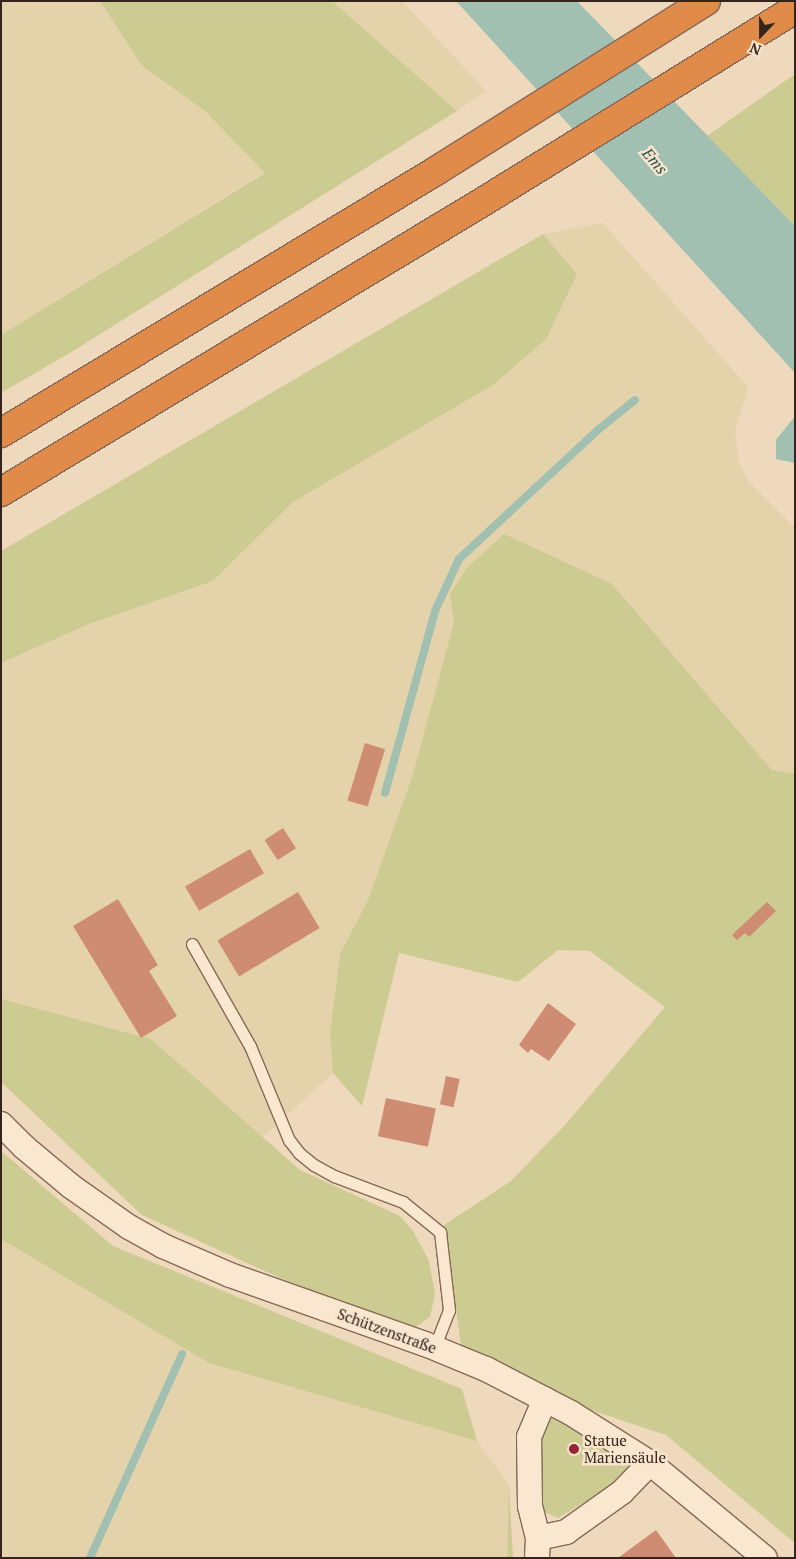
<!DOCTYPE html>
<html>
<head>
<meta charset="utf-8">
<style>
  body { margin:0 }
  #map { position:relative; width:796px; height:1559px; overflow:hidden; background:#eed9bd; font-family:"PT Serif",serif }
  div>[style] { position:absolute }
  .farmland>* { inset:0; background:#e4d3aa }
  .green>* { inset:0; background:#cccb91 }
  .water>* { inset:0; background:#a1c0b2 }
  .stream>* { height:8px; margin:-4px; padding:0 4px; transform-origin:4px; border-radius:4px; background:#a1c0b2 }
  .building>* { inset:0; background:#ce8c72; transform-origin:0 0 }
  .roads { filter:drop-shadow(1px 0 #866956) drop-shadow(-1px 0 #866956) drop-shadow(0 1px #866956) drop-shadow(0 -1px #866956) }
  .lane>* { height:11px; margin:-5.5px; padding:0 5.5px; transform-origin:5.5px; border-radius:5.5px; background:#f9e7d0 }
  .street>* { height:24px; margin:-12px; padding:0 12px; transform-origin:12px; border-radius:12px; background:#f9e7d0 }
  .highway>* { height:28px; margin:-14px; padding:0 14px; transform-origin:14px; border-radius:14px; background:#e18b4a }
  .dots>* { width:14px; height:14px; translate:-50% -50%; box-sizing:border-box; border:2px solid #f6e4cd; border-radius:50% }
  span { translate:-50% -50%; white-space:nowrap; text-align:center; line-height:1.15; -webkit-text-stroke:5px #f6e4cd; paint-order:stroke }
  .street-label { font-size:15px; color:#35241b }
  .poi-label { font-size:15px; color:#35241b }
  .left { translate:0 -50%; text-align:left }
  .water-label { font-size:16px; color:#2a564d; font-style:italic }
  .frame { position:absolute; inset:0; border:2px solid #35241b; pointer-events:none }
  .north { position:absolute; left:736px; top:10px; width:50px; height:50px; -webkit-text-stroke:4px #f6e4cd; paint-order:stroke; rotate:202deg; font-size:14px; font-weight:700; line-height:20px; text-align:center; color:#35241b }
  .north::after { content:''; display:block; margin:auto; width:18px; height:22px; background:#35241b; clip-path:polygon(50% 0,100% 100%,50% 72%,0 100%) }
</style>
</head>
<body>
<div id="map">
  <div class="farmland">
    <i style="clip-path:polygon(1px 1px,100px 1px,142px 66px,205px 111px,265px 172px,1px 335px)"></i>
    <i style="clip-path:polygon(332px 1px,402px 1px,486px 91px,457px 111px)"></i>
    <i style="clip-path:polygon(603px 223px,748px 387px,735px 432px,739px 462px,748px 481px,795px 528px,795px 774px,772px 770px,612px 584px,451px 594px,454px 622px,413px 774px,368px 900px,340px 954px,330px 1033px,333px 1073px,262px 1138px,151px 1039px,2px 1000px,1px 663px,89px 624px,213px 581px,293px 502px,493px 385px,576px 274px,543px 234px)"></i>
    <i style="clip-path:polygon(1px 1239px,209px 1363px,477px 1441px,509px 1485px,507px 1558px,1px 1558px)"></i>
  </div>
  <div class="green">
    <i style="clip-path:polygon(100px 1px,332px 1px,457px 111px,73px 351px,1px 393px,1px 335px,265px 173px,205px 111px,142px 66px)"></i>
    <i style="clip-path:polygon(795px 74px,795px 226px,707px 136px)"></i>
    <i style="clip-path:polygon(543px 234px,577px 274px,546px 339px,493px 385px,293px 502px,213px 581px,89px 624px,1px 663px,1px 551px)"></i>
    <i style="clip-path:polygon(504px 534px,612px 584px,772px 770px,795px 774px,795px 1543px,666px 1435px,561px 1400px,462px 1352px,444px 1225px,511px 1181px,565px 1125px,665px 1007px,590px 951px,558px 950px,518px 982px,399px 953px,362px 1106px,333px 1073px,330px 1033px,340px 954px,368px 900px,413px 774px,454px 622px,450px 594px,466px 569px)"></i>
    <i style="clip-path:polygon(1px 999px,151px 1039px,300px 1170px,400px 1216px,413px 1231px,429px 1261px,435px 1294px,430px 1317px,410px 1331px,326px 1299px,142px 1215px,1px 1082px)"></i>
    <i style="clip-path:polygon(1px 1151px,113px 1246px,462px 1389px,477px 1441px,209px 1363px,1px 1239px)"></i>
    <i style="clip-path:polygon(545px 1399px,650px 1463px,558px 1518px,530px 1506px)"></i>
    <i style="clip-path:polygon(509px 1485px,513px 1558px,507px 1558px)"></i>
  </div>
  <div class="water">
    <i style="clip-path:polygon(456px 1px,577px 1px,795px 226px,795px 373px)"></i>
    <i style="clip-path:polygon(795px 416px,795px 463px,776px 459px,776px 440px)"></i>
  </div>
  <div class="stream">
    <i style="left:385px;top:793px;width:189px;rotate:-74.6deg"></i>
    <i style="left:435px;top:611px;width:57px;rotate:-65.2deg"></i>
    <i style="left:459px;top:559px;width:191px;rotate:-42.9deg"></i>
    <i style="left:599px;top:429px;width:46px;rotate:-38.9deg"></i>
    <i style="left:90px;top:1558px;width:224px;rotate:-65.7deg"></i>
  </div>
  <div class="building">
    <i style="left:365px;top:743px;width:21px;height:60px;rotate:17deg"></i>
    <i style="left:283px;top:828px;width:24px;height:22px;rotate:57deg"></i>
    <i style="left:250px;top:849px;width:28px;height:75px;rotate:60deg"></i>
    <i style="left:298px;top:892px;width:42px;height:94px;rotate:59deg"></i>
    <i style="clip-path:polygon(118px 899px,158px 965px,149px 971px,177px 1016px,141px 1038px,73px 926px)"></i>
    <i style="clip-path:polygon(767px 902px,776px 911px,749px 937px,745px 933px,737px 940px,732px 935px)"></i>
    <i style="clip-path:polygon(548px 1003px,576px 1024px,549px 1061px,531px 1049px,528px 1053px,519px 1045px)"></i>
    <i style="left:446px;top:1076px;width:14px;height:29px;rotate:12deg"></i>
    <i style="left:386px;top:1098px;width:51px;height:39px;rotate:12deg"></i>
    <i style="clip-path:polygon(656px 1530px,676px 1558px,618px 1558px,622px 1555px)"></i>
  </div>
  <div class="roads">
    <div class="lane">
      <i style="left:192px;top:944px;width:117px;rotate:60.4deg"></i>
      <i style="left:250px;top:1046px;width:102px;rotate:67.5deg"></i>
      <i style="left:289px;top:1140px;width:16px;rotate:52deg"></i>
      <i style="left:299px;top:1153px;width:19px;rotate:39deg"></i>
      <i style="left:314px;top:1165px;width:23px;rotate:29deg"></i>
      <i style="left:334px;top:1176px;width:74px;rotate:20.6deg"></i>
      <i style="left:403px;top:1202px;width:48px;rotate:39deg"></i>
      <i style="left:440px;top:1232px;width:79px;rotate:83.4deg"></i>
      <i style="left:449px;top:1310px;width:41px;rotate:111.5deg"></i>
    </div>
    <div class="street">
      <i style="left:1px;top:1124px;width:33px;rotate:45deg"></i>
      <i style="left:24px;top:1147px;width:62px;rotate:39.8deg"></i>
      <i style="left:72px;top:1187px;width:70px;rotate:35.1deg"></i>
      <i style="left:129px;top:1227px;width:39px;rotate:29deg"></i>
      <i style="left:163px;top:1246px;width:73px;rotate:23.4deg"></i>
      <i style="left:230px;top:1275px;width:207px;rotate:19.5deg"></i>
      <i style="left:425px;top:1344px;width:66px;rotate:22.3deg"></i>
      <i style="left:486px;top:1369px;width:96px;rotate:27.4deg"></i>
      <i style="left:571px;top:1413px;width:93px;rotate:32.3deg"></i>
      <i style="left:650px;top:1463px;width:149px;rotate:39.6deg"></i>
      <i style="left:538px;top:1538px;width:29px;rotate:-12deg"></i>
      <i style="left:566px;top:1532px;width:69px;rotate:-35.5deg"></i>
      <i style="left:622px;top:1492px;width:40px;rotate:-46deg"></i>
      <i style="left:537px;top:1558px;width:20px;rotate:-87deg"></i>
      <i style="left:538px;top:1538px;width:33px;rotate:-104deg"></i>
      <i style="left:530px;top:1506px;width:69px;rotate:-90.8deg"></i>
      <i style="left:529px;top:1437px;width:41px;rotate:-67.2deg"></i>
    </div>
    <div class="highway">
      <i style="left:1px;top:433px;width:508px;rotate:-31.06deg"></i>
      <i style="left:436px;top:171px;width:319px;rotate:-32.2deg"></i>
      <i style="left:1px;top:492px;width:560px;rotate:-31.05deg"></i>
      <i style="left:481px;top:203px;width:369px;rotate:-31.7deg"></i>
    </div>
  </div>
  <div class="dots">
    <i style="left:574px;top:1449px;background:#972535"></i>
  </div>
  <div class="street-label">
    <span style="left:387px;top:1331px;rotate:20deg">Schützenstraße</span>
  </div>
  <div class="poi-label">
    <span class="left" style="left:584px;top:1449px">Statue<br>Mariensäule</span>
  </div>
  <div class="water-label">
    <span style="left:655px;top:161px;rotate:50deg">Ems</span>
  </div>
  <div class="frame"></div>
  <div class="north">N</div>
</div>
</body>
</html>
